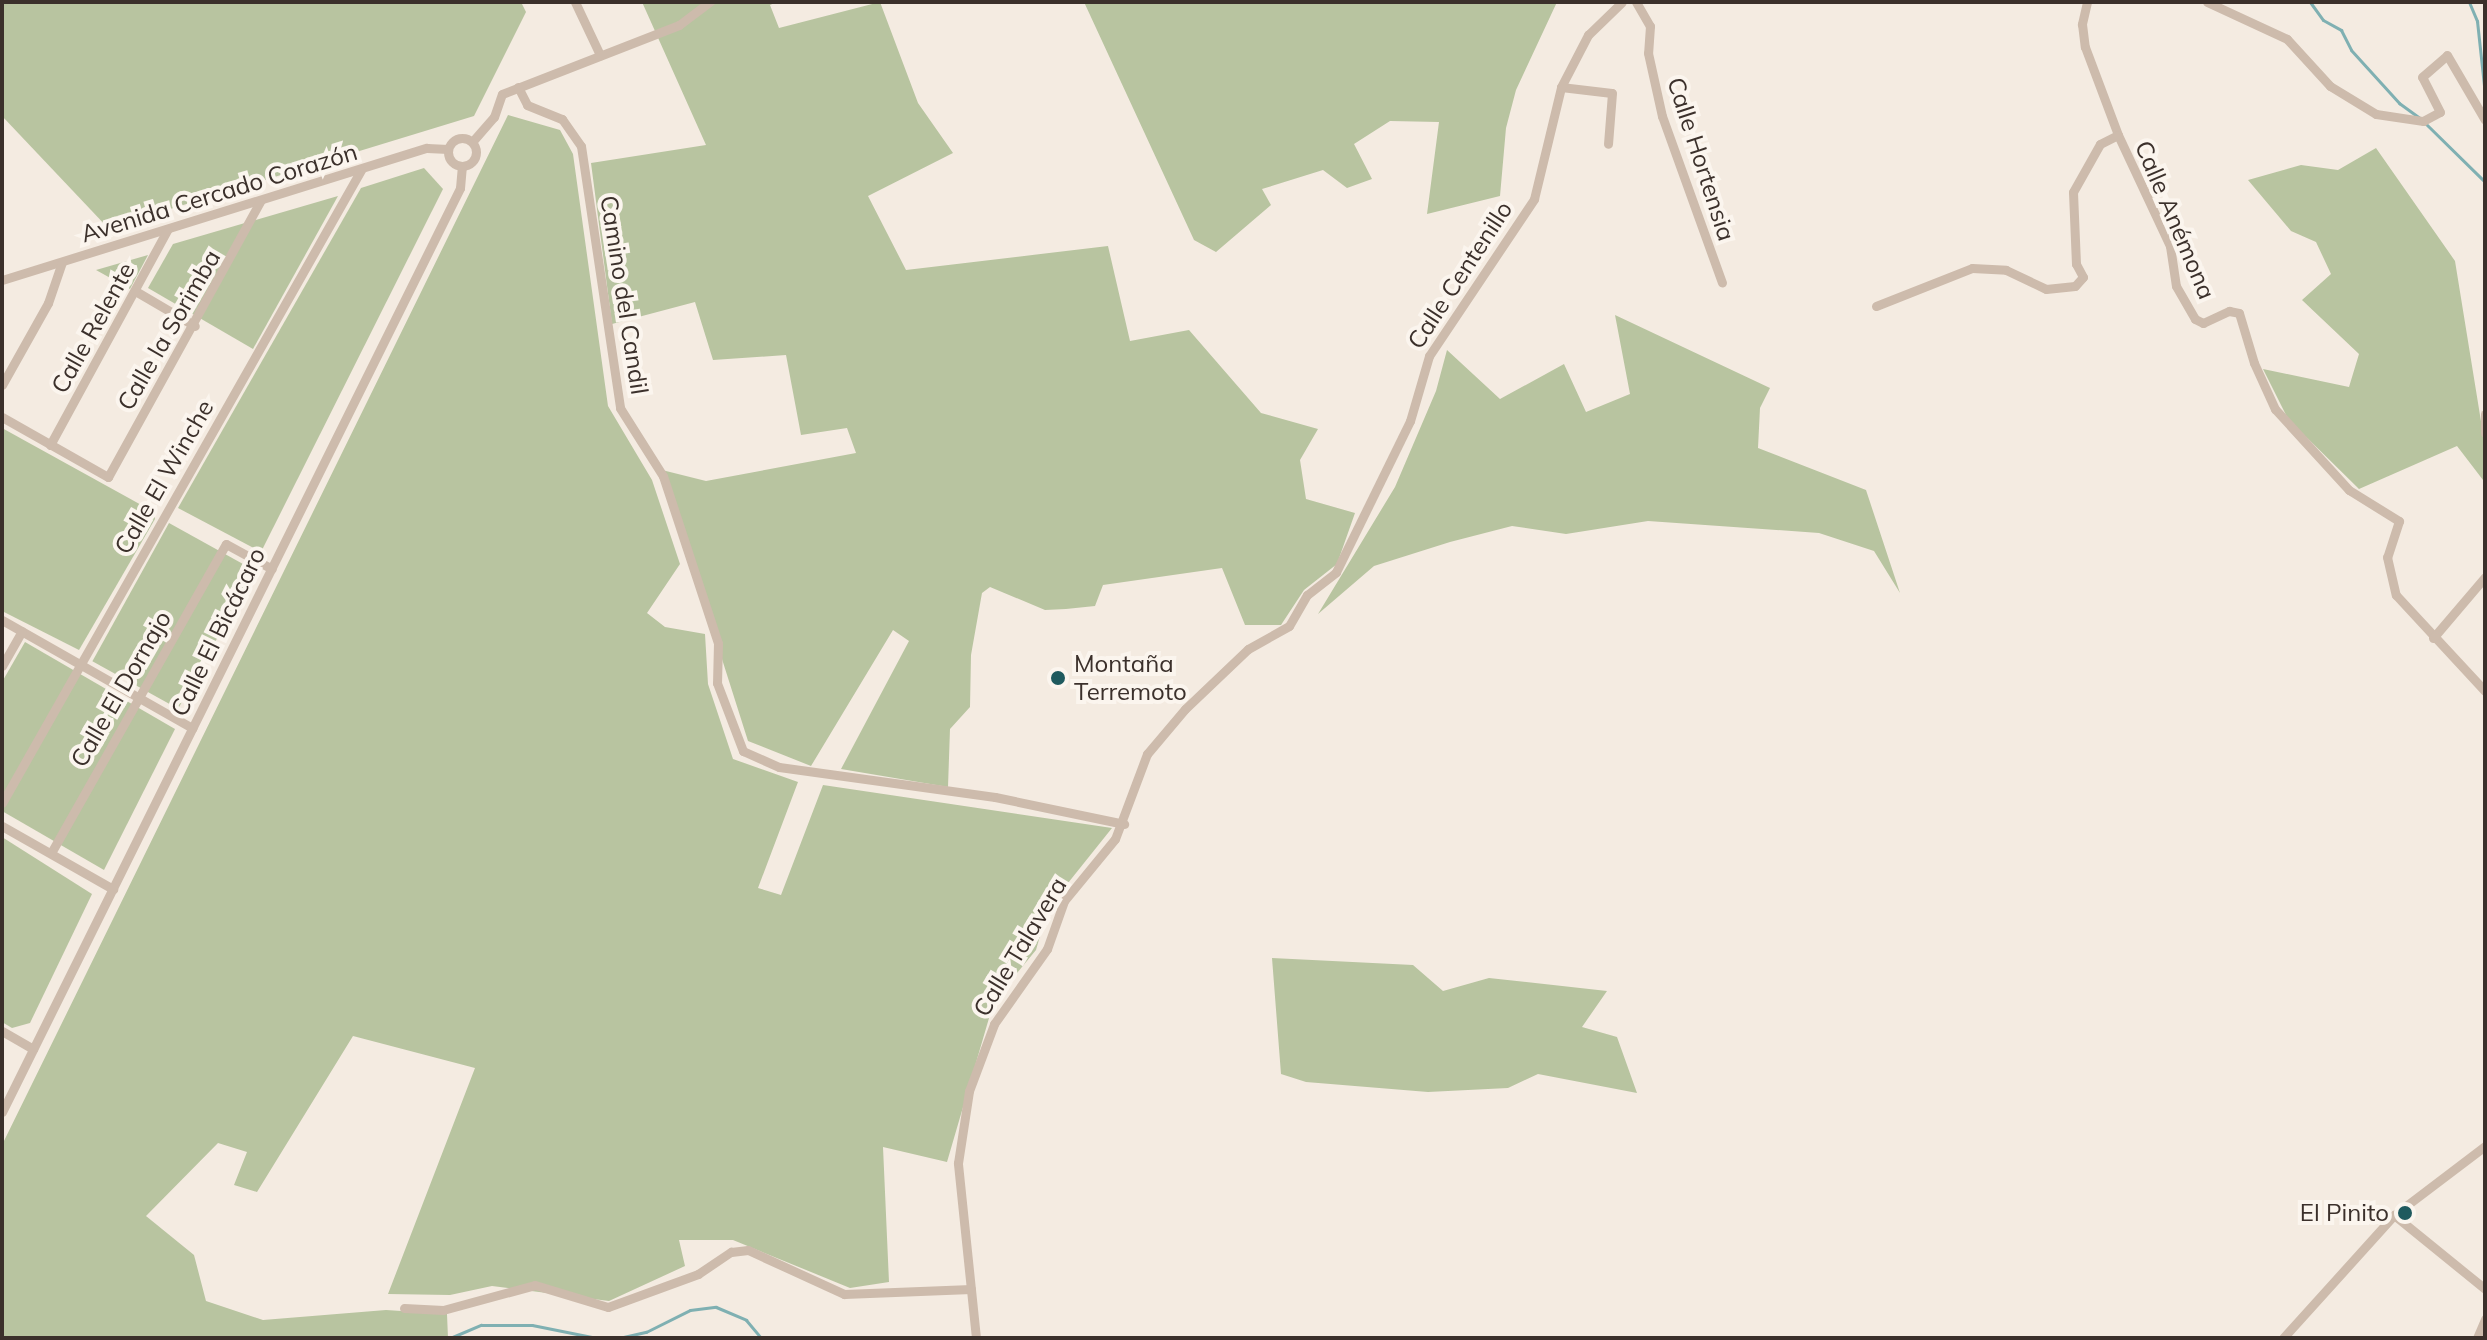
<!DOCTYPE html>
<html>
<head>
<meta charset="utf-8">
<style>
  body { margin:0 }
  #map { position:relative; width:2487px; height:1340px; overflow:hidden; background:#f4ebe1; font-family:Mulish,sans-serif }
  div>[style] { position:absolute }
  .green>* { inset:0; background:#b8c4a0; transform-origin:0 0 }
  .stream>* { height:3px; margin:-1.5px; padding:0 1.5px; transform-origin:1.5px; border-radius:1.5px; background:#7fb0b2 }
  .minor>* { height:9px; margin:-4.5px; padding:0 4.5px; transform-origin:4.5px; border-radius:4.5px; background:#cdbbac }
  .minor>.ring { margin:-4.5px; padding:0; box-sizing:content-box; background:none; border:9px solid #cdbbac; border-radius:50% }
  .dots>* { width:22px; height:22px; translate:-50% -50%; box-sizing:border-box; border:4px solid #fbf5ee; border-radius:50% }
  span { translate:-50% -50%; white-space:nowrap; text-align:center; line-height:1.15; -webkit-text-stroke:8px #fbf5ee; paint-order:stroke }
  .street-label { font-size:24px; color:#3b302b }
  .poi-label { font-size:24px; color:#3b302b }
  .left { translate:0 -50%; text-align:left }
  .right { translate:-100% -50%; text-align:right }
  .frame { position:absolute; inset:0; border:4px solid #3b302b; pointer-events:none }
</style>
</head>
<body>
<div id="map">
  <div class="green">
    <i style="clip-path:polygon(2px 2px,521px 2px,526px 12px,474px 116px,108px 228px,2px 116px)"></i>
    <i style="clip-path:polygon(642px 2px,777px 2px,770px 5px,779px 28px,880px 2px,918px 103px,953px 153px,868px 196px,906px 270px,1108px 246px,1130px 341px,1189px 330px,1261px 413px,1318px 429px,1300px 460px,1306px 499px,1355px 513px,1337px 564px,1304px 590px,1281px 625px,1245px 625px,1222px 568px,1103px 585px,1095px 606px,1066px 609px,1045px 610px,990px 587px,982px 593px,971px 655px,970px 707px,950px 729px,948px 787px,841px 769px,909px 641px,893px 630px,811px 766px,748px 741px,662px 470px,706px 481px,856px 453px,847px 428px,801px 435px,786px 355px,713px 360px,695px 302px,612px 324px,591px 163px,706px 145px)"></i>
    <i style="clip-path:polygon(1084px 2px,1557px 2px,1516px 90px,1506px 128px,1500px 196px,1427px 214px,1439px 122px,1390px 121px,1354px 144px,1372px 179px,1347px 188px,1323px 170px,1262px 189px,1271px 205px,1216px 252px,1194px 240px)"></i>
    <i style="clip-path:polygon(508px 115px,560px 130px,573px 154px,608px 406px,652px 480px,680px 564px,647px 613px,665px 627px,705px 634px,708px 684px,733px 759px,798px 782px,758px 888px,781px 895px,823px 785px,1112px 828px,1048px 908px,1036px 950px,994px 1001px,947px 1162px,883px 1147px,889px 1282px,850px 1288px,733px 1240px,679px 1240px,685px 1266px,609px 1301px,492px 1286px,450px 1295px,388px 1294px,475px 1068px,353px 1036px,257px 1192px,234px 1185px,247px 1152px,218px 1143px,146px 1216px,194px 1255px,206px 1301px,263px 1320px,386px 1310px,447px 1314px,448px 1338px,2px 1338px,2px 1145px)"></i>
    <i style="clip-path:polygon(2376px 148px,2455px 261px,2485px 446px,2483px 480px,2457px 446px,2359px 489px,2288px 419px,2263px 369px,2349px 387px,2359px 354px,2302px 300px,2331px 274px,2316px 242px,2291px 231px,2248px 180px,2301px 165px,2338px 170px)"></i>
    <i style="clip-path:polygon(424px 168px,443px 189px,261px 552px,178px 508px,361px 188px)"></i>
    <i style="clip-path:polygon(338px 196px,253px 349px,148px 288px,173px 244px)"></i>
    <i style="clip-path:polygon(148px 255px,130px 289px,96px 270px)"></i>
    <i style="clip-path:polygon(1615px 315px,1770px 388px,1760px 408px,1758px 448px,1866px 490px,1900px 593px,1874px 551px,1819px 533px,1648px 521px,1566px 534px,1512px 526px,1450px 542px,1374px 566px,1318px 614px,1395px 487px,1436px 391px,1447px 350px,1500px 399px,1564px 364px,1586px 412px,1630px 394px)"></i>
    <i style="clip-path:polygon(2px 428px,154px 512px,155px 519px,79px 650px,2px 611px)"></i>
    <i style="left:169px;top:523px;width:98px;height:158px;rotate:29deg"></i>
    <i style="clip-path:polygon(25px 642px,175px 729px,104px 870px,2px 811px,2px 682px)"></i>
    <i style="clip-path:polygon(2px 837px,92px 894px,30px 1023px,12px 1028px,2px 1022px)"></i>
    <i style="clip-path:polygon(1272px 958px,1413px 965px,1443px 991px,1489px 978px,1607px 991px,1582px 1027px,1617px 1037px,1637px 1093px,1538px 1074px,1508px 1088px,1428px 1092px,1306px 1082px,1281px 1074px)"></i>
  </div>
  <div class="stream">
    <i style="left:2310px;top:2px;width:22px;rotate:54deg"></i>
    <i style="left:2323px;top:20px;width:21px;rotate:29deg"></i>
    <i style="left:2341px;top:30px;width:22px;rotate:63deg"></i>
    <i style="left:2351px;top:50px;width:72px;rotate:47.8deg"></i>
    <i style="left:2399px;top:103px;width:26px;rotate:36deg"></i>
    <i style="left:2469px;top:2px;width:21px;rotate:67deg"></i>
    <i style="left:2477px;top:21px;width:74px;rotate:83.8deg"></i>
    <i style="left:2425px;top:123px;width:84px;rotate:44.5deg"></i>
    <i style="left:152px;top:1338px;width:27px"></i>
    <i style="left:370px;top:1338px;width:4px"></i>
    <i style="left:450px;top:1338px;width:34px;rotate:-23deg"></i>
    <i style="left:481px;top:1325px;width:51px"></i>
    <i style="left:532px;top:1325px;width:66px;rotate:11.3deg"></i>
    <i style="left:619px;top:1338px;width:28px;rotate:-13deg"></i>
    <i style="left:646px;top:1332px;width:49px;rotate:-26.6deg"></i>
    <i style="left:690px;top:1310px;width:26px;rotate:-7deg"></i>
    <i style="left:716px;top:1307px;width:33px;rotate:23deg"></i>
    <i style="left:746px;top:1320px;width:23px;rotate:50deg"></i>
  </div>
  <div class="minor">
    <i style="left:575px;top:2px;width:59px;rotate:64.7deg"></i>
    <i style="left:1636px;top:2px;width:28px;rotate:60deg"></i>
    <i style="left:1650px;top:26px;width:27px;rotate:94deg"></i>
    <i style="left:1648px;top:53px;width:65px;rotate:77.5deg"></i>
    <i style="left:1662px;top:116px;width:177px;rotate:70.2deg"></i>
    <i style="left:2087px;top:2px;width:23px;rotate:103deg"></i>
    <i style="left:2082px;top:24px;width:23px;rotate:83deg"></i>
    <i style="left:2085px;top:47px;width:94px;rotate:69.4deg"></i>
    <i style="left:2118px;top:135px;width:123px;rotate:64.9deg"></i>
    <i style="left:2170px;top:246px;width:40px;rotate:81.5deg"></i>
    <i style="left:2176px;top:286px;width:38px;rotate:60deg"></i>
    <i style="left:2195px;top:319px;width:9px;rotate:27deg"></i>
    <i style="left:2203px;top:323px;width:29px;rotate:-25deg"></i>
    <i style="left:2229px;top:311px;width:10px;rotate:11deg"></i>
    <i style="left:2239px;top:313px;width:52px;rotate:73.3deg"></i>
    <i style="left:2254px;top:363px;width:51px;rotate:65.5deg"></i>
    <i style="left:2275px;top:409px;width:110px;rotate:47.6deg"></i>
    <i style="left:2349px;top:490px;width:59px;rotate:31.8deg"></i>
    <i style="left:2399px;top:521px;width:38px;rotate:108deg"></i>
    <i style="left:2387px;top:557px;width:39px;rotate:77deg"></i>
    <i style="left:2396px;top:595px;width:131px;rotate:47.2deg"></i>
    <i style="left:2207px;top:2px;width:88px;rotate:24.8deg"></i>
    <i style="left:2287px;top:39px;width:64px;rotate:47.5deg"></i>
    <i style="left:2330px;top:86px;width:54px;rotate:31.3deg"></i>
    <i style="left:2376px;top:114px;width:48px;rotate:8.5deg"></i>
    <i style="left:2423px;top:121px;width:19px;rotate:-28deg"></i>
    <i style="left:2440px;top:112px;width:39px;rotate:-117deg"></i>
    <i style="left:2422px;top:77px;width:33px;rotate:-41deg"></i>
    <i style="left:2447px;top:55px;width:75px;rotate:59.7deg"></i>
    <i style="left:518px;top:87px;width:20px;rotate:63deg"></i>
    <i style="left:527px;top:105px;width:38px;rotate:22deg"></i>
    <i style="left:562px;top:119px;width:33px;rotate:55deg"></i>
    <i style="left:581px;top:146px;width:265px;rotate:81.5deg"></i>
    <i style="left:620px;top:408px;width:80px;rotate:57.7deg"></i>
    <i style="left:663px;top:476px;width:176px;rotate:71.8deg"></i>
    <i style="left:718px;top:643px;width:40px;rotate:91.4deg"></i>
    <i style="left:717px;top:683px;width:73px;rotate:69.1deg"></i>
    <i style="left:743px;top:751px;width:39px;rotate:24deg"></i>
    <i style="left:779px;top:767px;width:218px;rotate:7.9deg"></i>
    <i style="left:995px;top:797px;width:132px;rotate:11.8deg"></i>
    <i style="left:1561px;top:87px;width:51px;rotate:6.7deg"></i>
    <i style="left:1612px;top:93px;width:51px;rotate:94.5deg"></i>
    <i class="ring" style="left:448px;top:138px;width:19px;height:19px"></i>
    <i style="left:472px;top:142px;width:33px;rotate:-49deg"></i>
    <i style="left:494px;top:117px;width:24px;rotate:-71deg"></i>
    <i style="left:502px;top:94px;width:190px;rotate:-21.3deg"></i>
    <i style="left:679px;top:25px;width:39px;rotate:-37deg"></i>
    <i style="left:2px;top:280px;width:445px;rotate:-17.3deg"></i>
    <i style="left:427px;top:148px;width:21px;rotate:3deg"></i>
    <i style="left:137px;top:292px;width:67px;rotate:30.4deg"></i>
    <i style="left:1876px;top:306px;width:103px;rotate:-21.6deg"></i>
    <i style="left:1972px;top:268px;width:34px;rotate:3deg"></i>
    <i style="left:2006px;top:270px;width:44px;rotate:25.4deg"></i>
    <i style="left:2046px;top:289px;width:29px;rotate:-6deg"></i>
    <i style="left:2075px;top:286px;width:12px;rotate:-48deg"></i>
    <i style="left:2083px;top:277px;width:15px;rotate:-118deg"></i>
    <i style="left:2076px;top:264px;width:72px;rotate:-92.4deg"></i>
    <i style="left:2073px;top:192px;width:55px;rotate:-60.6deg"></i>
    <i style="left:2100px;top:144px;width:20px;rotate:-27deg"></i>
    <i style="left:2px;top:385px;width:94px;rotate:-60.7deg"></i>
    <i style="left:48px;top:303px;width:43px;rotate:-71.1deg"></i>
    <i style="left:2485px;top:414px;width:19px;rotate:90deg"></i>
    <i style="left:2px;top:417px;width:122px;rotate:29.5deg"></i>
    <i style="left:108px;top:477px;width:316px;rotate:-61.1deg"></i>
    <i style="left:50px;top:445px;width:245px;rotate:-61.4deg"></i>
    <i style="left:2px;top:620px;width:219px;rotate:29.6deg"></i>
    <i style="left:2433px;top:638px;width:80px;rotate:-49.6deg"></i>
    <i style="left:2px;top:666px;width:40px;rotate:-60.3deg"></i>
    <i style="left:2px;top:803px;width:728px;rotate:-60.44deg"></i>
    <i style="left:2px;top:826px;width:128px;rotate:29.6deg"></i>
    <i style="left:51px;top:853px;width:355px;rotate:-60.5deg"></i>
    <i style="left:226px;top:544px;width:52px;rotate:28.5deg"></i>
    <i style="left:2px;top:1031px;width:36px;rotate:30deg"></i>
    <i style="left:2px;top:1112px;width:1031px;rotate:-63.63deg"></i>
    <i style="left:460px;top:188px;width:21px;rotate:-85deg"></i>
    <i style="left:2394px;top:1215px;width:117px;rotate:39.1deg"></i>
    <i style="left:404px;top:1308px;width:39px;rotate:3deg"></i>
    <i style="left:443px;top:1310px;width:95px;rotate:-15.2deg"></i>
    <i style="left:535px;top:1285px;width:76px;rotate:16.8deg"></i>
    <i style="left:608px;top:1307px;width:96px;rotate:-20.1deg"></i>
    <i style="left:698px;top:1274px;width:40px;rotate:-34deg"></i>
    <i style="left:731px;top:1252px;width:17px;rotate:-7deg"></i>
    <i style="left:748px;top:1250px;width:106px;rotate:24.6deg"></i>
    <i style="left:844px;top:1294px;width:127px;rotate:-2.3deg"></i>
    <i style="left:976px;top:1338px;width:176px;rotate:-95.9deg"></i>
    <i style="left:958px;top:1163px;width:73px;rotate:-81.3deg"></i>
    <i style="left:969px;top:1091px;width:72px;rotate:-69.5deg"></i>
    <i style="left:994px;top:1024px;width:92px;rotate:-54.8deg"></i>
    <i style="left:1047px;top:949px;width:51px;rotate:-70.5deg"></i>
    <i style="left:1064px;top:901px;width:80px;rotate:-50.6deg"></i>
    <i style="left:1115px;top:839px;width:91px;rotate:-69.4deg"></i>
    <i style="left:1147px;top:754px;width:59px;rotate:-49.8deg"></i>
    <i style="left:1185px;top:709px;width:87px;rotate:-43.6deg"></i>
    <i style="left:1248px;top:649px;width:47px;rotate:-29.3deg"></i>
    <i style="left:1289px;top:626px;width:36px;rotate:-60deg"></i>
    <i style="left:1307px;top:595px;width:37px;rotate:-38deg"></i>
    <i style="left:1336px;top:572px;width:168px;rotate:-63.9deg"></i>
    <i style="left:1410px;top:421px;width:68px;rotate:-73.7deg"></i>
    <i style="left:1429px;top:356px;width:189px;rotate:-56.2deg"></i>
    <i style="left:1534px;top:199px;width:115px;rotate:-76.4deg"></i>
    <i style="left:1561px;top:87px;width:59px;rotate:-62.6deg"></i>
    <i style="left:1588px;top:35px;width:47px;rotate:-44.1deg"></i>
    <i style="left:2283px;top:1338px;width:166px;rotate:-47.9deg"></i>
    <i style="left:2394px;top:1215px;width:114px;rotate:-37.2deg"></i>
    <i style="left:2477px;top:1338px;width:21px;rotate:-67deg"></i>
  </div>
  <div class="dots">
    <i style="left:1058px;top:678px;background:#1f5a5e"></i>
    <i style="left:2405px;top:1213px;background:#1f5a5e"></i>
  </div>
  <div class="street-label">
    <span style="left:1701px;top:159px;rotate:72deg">Calle Hortensia</span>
    <span style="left:219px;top:193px;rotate:-17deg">Avenida Cercado Corazón</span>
    <span style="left:2175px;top:220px;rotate:67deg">Calle Anémona</span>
    <span style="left:1460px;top:275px;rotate:-57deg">Calle Centenillo</span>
    <span style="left:624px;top:295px;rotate:81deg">Camino del Candil</span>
    <span style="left:93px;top:328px;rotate:-61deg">Calle Relente</span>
    <span style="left:169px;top:330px;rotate:-60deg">Calle la Sorimba</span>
    <span style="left:164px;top:477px;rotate:-60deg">Calle El Winche</span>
    <span style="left:218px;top:632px;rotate:-64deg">Calle El Bicácaro</span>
    <span style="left:121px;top:689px;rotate:-60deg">Calle El Dornajo</span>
    <span style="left:1020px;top:947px;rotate:-59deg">Calle Talavera</span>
  </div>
  <div class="poi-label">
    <span class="left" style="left:1074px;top:678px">Montaña<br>Terremoto</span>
    <span class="right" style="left:2389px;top:1213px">El Pinito</span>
  </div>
  <div class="frame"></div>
</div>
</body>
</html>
